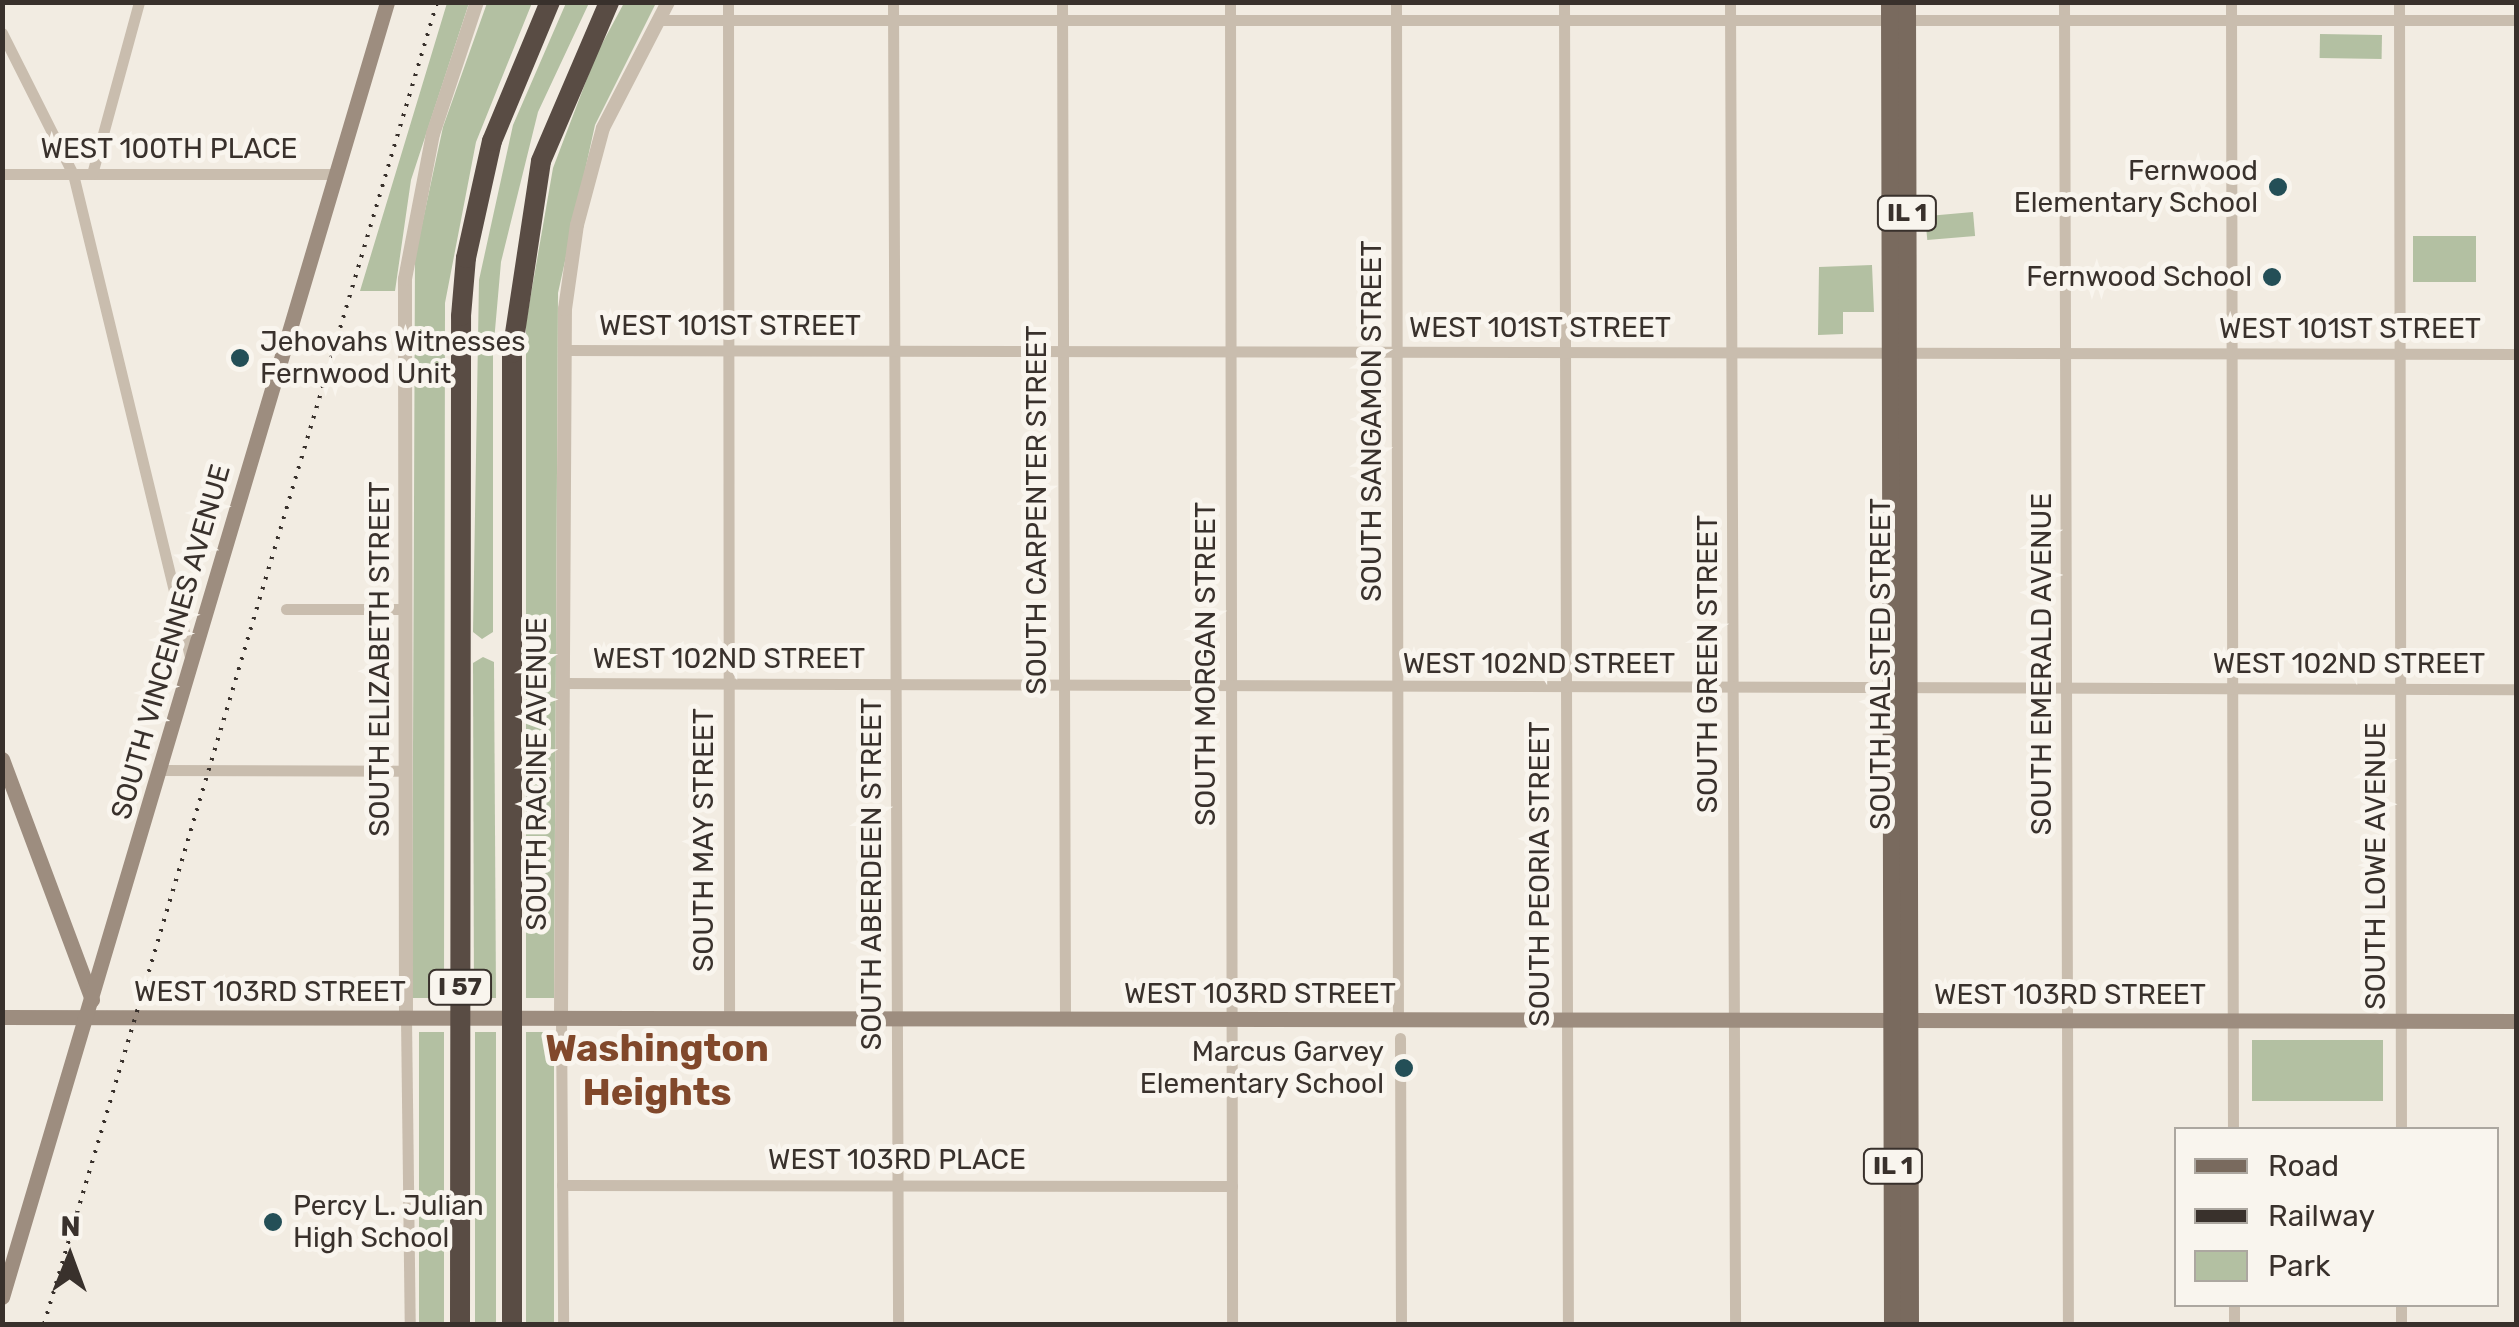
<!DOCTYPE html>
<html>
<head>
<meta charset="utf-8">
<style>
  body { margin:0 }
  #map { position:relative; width:2519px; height:1327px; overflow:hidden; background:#f2ece2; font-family:Rubik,sans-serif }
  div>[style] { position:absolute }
  .green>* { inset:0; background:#b3c0a2; transform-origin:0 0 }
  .minor>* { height:11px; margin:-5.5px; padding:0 5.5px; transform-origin:5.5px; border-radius:5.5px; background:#c9bdae }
  .tertiary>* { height:14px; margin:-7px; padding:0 7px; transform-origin:7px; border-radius:7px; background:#c9bdae }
  .secondary>* { height:15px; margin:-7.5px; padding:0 7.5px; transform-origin:7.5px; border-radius:7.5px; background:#9d8d7f }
  .primary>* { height:18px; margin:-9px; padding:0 9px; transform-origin:9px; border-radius:9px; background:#796a5e }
  .motorway>* { height:20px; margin:-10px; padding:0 10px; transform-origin:10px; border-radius:10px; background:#594c44 }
  .rail>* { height:4px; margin-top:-2px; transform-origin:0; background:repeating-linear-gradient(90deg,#39312c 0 2.5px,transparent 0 10.5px) }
  .dots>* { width:28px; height:28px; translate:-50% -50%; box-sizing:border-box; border:5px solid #f9f5ee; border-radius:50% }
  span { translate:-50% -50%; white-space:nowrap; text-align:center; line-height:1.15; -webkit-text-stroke:10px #f9f5ee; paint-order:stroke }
  .shield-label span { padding:2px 8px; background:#f9f5ee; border:2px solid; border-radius:8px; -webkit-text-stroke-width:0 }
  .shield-label { font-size:25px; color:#39312c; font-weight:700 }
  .street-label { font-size:28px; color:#39312c }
  .poi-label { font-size:28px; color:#39312c }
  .right { translate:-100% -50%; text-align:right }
  .left { translate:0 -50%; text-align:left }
  .district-label { font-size:38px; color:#81482b; font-weight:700 }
  .frame { position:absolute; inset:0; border:5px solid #39312c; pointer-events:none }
  .legend { position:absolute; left:2174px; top:1127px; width:325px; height:180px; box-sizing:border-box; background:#f9f5ee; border:2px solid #aca7a0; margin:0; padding:12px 18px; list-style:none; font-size:30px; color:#39312c }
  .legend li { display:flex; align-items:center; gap:20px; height:50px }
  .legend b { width:50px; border:2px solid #aca7a0 }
  .north { position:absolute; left:20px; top:1207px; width:100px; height:100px; -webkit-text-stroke:8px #f9f5ee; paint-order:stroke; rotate:1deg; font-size:28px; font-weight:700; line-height:40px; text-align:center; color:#39312c }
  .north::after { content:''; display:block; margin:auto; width:35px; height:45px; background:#39312c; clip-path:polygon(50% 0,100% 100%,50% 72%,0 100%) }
</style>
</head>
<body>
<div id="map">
  <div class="green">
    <i style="clip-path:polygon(447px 3px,469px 3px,411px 180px,395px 291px,360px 291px)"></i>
    <i style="clip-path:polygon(487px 3px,532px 3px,476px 142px,445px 303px,444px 998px,412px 998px,415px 257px,443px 127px)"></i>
    <i style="clip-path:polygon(566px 3px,589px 3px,538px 112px,501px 262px,493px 353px,493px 632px,482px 639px,473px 632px,479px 280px,513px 125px)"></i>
    <i style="clip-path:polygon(624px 3px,656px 3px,595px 125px,558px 293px,554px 998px,526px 998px,526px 323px,553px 168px,596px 55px)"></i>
    <i style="left:2320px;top:34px;width:62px;height:24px;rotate:1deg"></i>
    <i style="left:1973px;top:212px;width:24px;height:48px;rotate:85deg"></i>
    <i style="left:2413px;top:236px;width:63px;height:46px"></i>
    <i style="clip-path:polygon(1872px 265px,1874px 312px,1843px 312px,1843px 334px,1818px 335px,1819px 267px)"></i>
    <i style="clip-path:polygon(483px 657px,494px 662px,496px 998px,474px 998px,473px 663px)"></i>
    <i style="left:419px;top:1032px;width:25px;height:292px"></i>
    <i style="left:475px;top:1032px;width:21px;height:292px"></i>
    <i style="left:526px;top:1032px;width:28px;height:292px"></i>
    <i style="left:2252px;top:1040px;width:131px;height:61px"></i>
  </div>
  <div class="minor">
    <i style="left:728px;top:2px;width:1016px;rotate:89.94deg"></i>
    <i style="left:893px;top:2px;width:1322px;rotate:89.78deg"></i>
    <i style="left:1062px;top:2px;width:1016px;rotate:89.83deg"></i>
    <i style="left:1230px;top:2px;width:1322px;rotate:89.91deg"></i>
    <i style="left:1396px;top:2px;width:1017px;rotate:89.89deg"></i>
    <i style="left:1564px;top:2px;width:1322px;rotate:89.83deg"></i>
    <i style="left:1730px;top:2px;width:1322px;rotate:89.78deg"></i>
    <i style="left:2064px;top:2px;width:1322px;rotate:89.83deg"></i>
    <i style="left:2231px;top:2px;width:1128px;rotate:89.9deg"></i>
    <i style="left:2399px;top:2px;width:1128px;rotate:89.9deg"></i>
    <i style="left:657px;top:20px;width:1859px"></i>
    <i style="left:2px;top:33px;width:158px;rotate:63.3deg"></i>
    <i style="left:73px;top:174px;width:501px;rotate:76.38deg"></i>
    <i style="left:2px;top:174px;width:333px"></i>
    <i style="left:92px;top:174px;width:178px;rotate:-74.7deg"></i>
    <i style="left:564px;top:350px;width:1952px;rotate:0.12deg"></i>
    <i style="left:286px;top:609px;width:120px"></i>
    <i style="left:562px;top:683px;width:1954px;rotate:0.18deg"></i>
    <i style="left:159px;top:770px;width:247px;rotate:0.2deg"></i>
    <i style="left:561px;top:1017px;width:307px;rotate:89.6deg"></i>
    <i style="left:406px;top:1018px;width:306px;rotate:89.3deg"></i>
    <i style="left:1400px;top:1038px;width:286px;rotate:89.8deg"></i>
    <i style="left:562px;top:1185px;width:670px;rotate:0.09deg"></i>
    <i style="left:2234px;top:1304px;width:20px;rotate:90deg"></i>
    <i style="left:2401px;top:1304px;width:20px;rotate:90deg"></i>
  </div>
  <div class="tertiary">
    <i style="left:561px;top:1017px;width:708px;rotate:-89.68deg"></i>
    <i style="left:565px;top:309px;width:85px;rotate:-81.9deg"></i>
    <i style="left:577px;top:225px;width:100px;rotate:-75deg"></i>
    <i style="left:603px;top:128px;width:142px;rotate:-62.7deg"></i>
    <i style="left:406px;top:1018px;width:739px;rotate:-90.08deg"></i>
    <i style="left:405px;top:279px;width:148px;rotate:-79.1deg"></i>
    <i style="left:433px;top:134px;width:139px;rotate:-71.6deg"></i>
  </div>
  <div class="secondary">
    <i style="left:2px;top:759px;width:257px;rotate:69.5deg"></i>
    <i style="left:2px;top:1017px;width:2514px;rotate:0.09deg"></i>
    <i style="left:2px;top:1297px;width:1351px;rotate:-73.44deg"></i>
  </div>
  <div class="primary">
    <i style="left:1890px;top:2px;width:1322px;rotate:89.87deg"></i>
    <i style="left:1907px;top:2px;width:1322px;rotate:89.87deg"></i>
  </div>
  <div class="motorway">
    <i style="left:460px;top:1324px;width:1008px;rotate:-89.94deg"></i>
    <i style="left:461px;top:316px;width:58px;rotate:-85.1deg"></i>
    <i style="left:466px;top:258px;width:120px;rotate:-77.5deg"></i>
    <i style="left:492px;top:141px;width:151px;rotate:-67.4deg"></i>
    <i style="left:512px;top:1324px;width:971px;rotate:-90deg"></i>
    <i style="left:512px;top:353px;width:194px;rotate:-81.4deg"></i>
    <i style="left:541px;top:161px;width:173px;rotate:-66.8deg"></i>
  </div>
  <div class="rail">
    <i style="left:44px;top:1324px;width:1379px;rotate:-73.44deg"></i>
  </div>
  <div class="dots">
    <i style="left:2278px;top:187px;background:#244f57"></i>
    <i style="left:2272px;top:277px;background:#244f57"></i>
    <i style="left:240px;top:358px;background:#244f57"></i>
    <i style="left:1404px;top:1068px;background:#244f57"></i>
    <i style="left:273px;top:1222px;background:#244f57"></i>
  </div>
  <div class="shield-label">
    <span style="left:1907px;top:213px">IL 1</span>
    <span style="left:460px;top:987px">I 57</span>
    <span style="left:1893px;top:1166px">IL 1</span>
  </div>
  <div class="street-label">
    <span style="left:169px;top:149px">WEST 100TH PLACE</span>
    <span style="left:730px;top:326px">WEST 101ST STREET</span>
    <span style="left:1540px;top:328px">WEST 101ST STREET</span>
    <span style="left:2350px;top:329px">WEST 101ST STREET</span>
    <span style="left:1372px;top:421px;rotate:-90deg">SOUTH SANGAMON STREET</span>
    <span style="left:1037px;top:510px;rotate:-90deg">SOUTH CARPENTER STREET</span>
    <span style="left:171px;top:642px;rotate:-74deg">SOUTH VINCENNES AVENUE</span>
    <span style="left:380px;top:659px;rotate:-90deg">SOUTH ELIZABETH STREET</span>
    <span style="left:729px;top:659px">WEST 102ND STREET</span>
    <span style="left:1206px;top:664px;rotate:-90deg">SOUTH MORGAN STREET</span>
    <span style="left:1539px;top:664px">WEST 102ND STREET</span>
    <span style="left:1708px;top:664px;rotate:-90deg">SOUTH GREEN STREET</span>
    <span style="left:1881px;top:664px;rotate:-90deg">SOUTH HALSTED STREET</span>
    <span style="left:2042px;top:664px;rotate:-90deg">SOUTH EMERALD AVENUE</span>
    <span style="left:2349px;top:664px">WEST 102ND STREET</span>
    <span style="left:537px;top:774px;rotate:-90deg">SOUTH RACINE AVENUE</span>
    <span style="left:704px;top:840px;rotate:-90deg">SOUTH MAY STREET</span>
    <span style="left:2376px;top:866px;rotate:-90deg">SOUTH LOWE AVENUE</span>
    <span style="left:872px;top:874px;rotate:-90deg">SOUTH ABERDEEN STREET</span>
    <span style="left:1540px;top:874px;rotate:-90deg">SOUTH PEORIA STREET</span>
    <span style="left:270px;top:992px">WEST 103RD STREET</span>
    <span style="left:1260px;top:994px">WEST 103RD STREET</span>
    <span style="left:2070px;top:995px">WEST 103RD STREET</span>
    <span style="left:897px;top:1160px">WEST 103RD PLACE</span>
  </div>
  <div class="poi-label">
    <span class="right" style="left:2258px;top:187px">Fernwood<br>Elementary School</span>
    <span class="right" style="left:2252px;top:277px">Fernwood School</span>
    <span class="left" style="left:260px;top:358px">Jehovahs Witnesses<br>Fernwood Unit</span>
    <span class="right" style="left:1384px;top:1068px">Marcus Garvey<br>Elementary School</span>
    <span class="left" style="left:293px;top:1222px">Percy L. Julian<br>High School</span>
  </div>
  <div class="district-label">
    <span style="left:657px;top:1071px">Washington<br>Heights</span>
  </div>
  <div class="frame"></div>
  <ul class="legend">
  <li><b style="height:12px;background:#796a5e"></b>Road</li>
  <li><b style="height:12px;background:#39312c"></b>Railway</li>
  <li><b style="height:28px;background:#b3c0a2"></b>Park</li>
  </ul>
  <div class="north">N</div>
</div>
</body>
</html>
